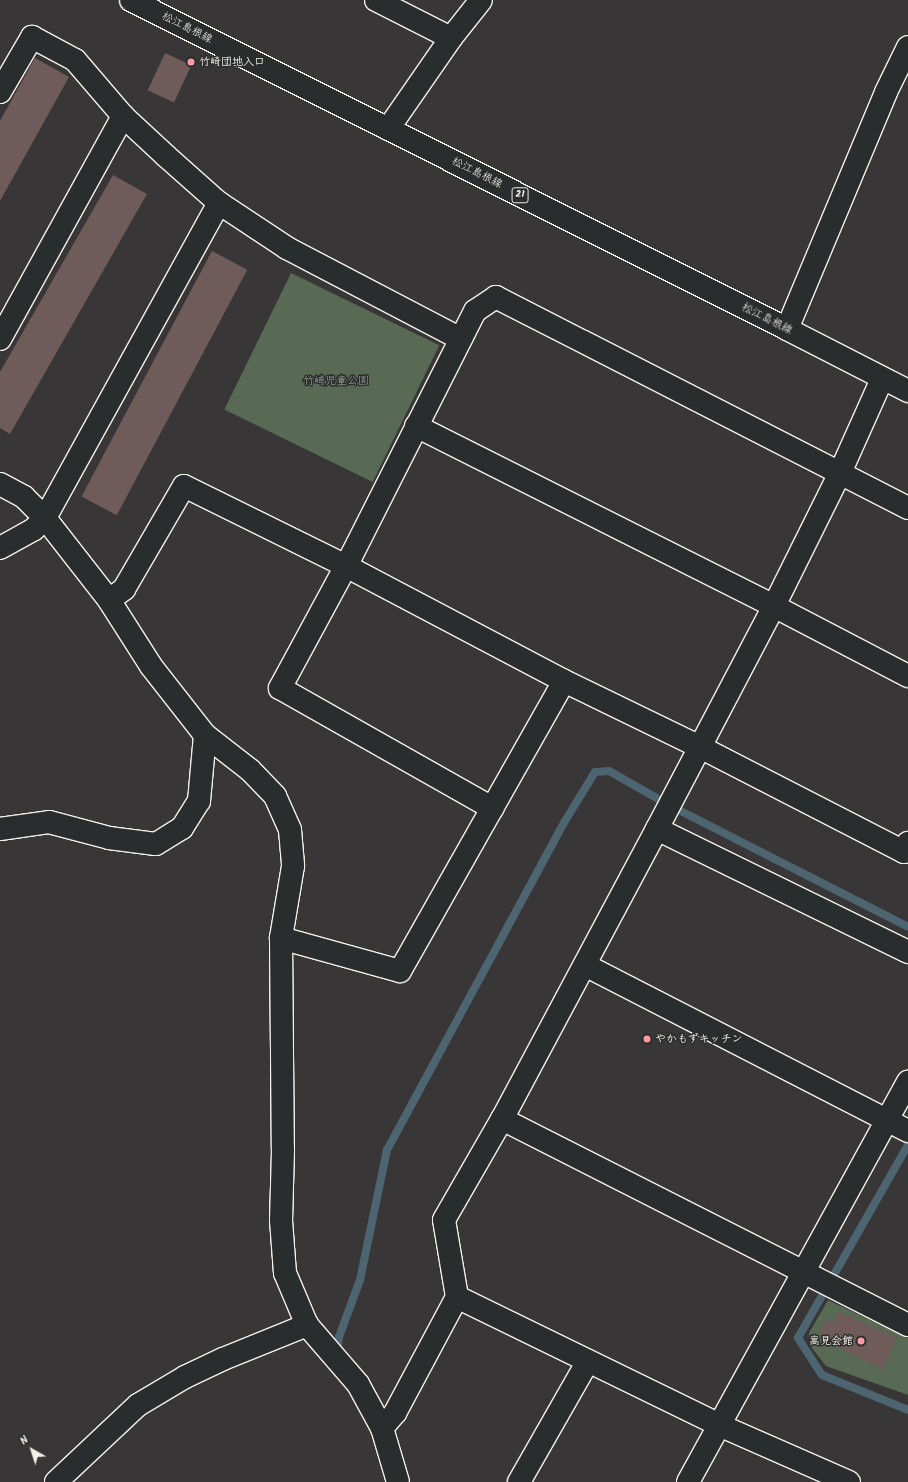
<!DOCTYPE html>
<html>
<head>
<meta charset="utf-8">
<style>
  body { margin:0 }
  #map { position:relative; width:908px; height:1482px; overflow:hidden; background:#383637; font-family:Kalam,"Klee One",sans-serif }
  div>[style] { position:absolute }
  .green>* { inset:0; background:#586a53; transform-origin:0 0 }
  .stream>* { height:8px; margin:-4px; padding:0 4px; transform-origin:4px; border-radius:4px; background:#4d6471 }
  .building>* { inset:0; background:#6f5c5a; transform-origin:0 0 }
  .roads { filter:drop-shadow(1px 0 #f4f1e8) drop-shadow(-1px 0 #f4f1e8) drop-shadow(0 1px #f4f1e8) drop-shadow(0 -1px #f4f1e8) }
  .minor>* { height:22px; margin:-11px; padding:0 11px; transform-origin:11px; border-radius:11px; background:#2a2d2e }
  .primary>* { height:22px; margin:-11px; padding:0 11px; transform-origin:11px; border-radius:11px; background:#2a2d2e }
  .dots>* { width:11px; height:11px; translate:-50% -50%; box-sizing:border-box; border:2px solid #2a2d2e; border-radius:50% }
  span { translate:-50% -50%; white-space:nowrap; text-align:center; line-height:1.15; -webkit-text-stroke:3px #2a2d2e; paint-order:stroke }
  .shield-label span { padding:1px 3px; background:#2a2d2e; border:1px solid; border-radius:3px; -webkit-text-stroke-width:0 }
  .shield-label { font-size:10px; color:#f4f1e8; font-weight:700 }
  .street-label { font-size:11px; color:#f4f1e8 }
  .poi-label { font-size:11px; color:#f4f1e8; font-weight:700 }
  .left { translate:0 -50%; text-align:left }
  .right { translate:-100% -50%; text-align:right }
  .park-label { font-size:11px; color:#aeb4a5 }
  .north { position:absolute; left:12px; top:1430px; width:40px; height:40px; -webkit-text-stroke:3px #2a2d2e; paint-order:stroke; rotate:321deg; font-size:11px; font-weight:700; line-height:16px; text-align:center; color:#f4f1e8 }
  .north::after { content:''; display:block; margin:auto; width:14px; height:18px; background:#f4f1e8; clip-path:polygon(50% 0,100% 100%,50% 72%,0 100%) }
</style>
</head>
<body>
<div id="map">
  <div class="green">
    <i style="left:291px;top:273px;width:165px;height:152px;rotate:26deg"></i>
    <i style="clip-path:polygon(828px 1300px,908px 1338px,908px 1395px,826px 1366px,811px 1347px,809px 1333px)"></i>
  </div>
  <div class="stream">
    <i style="left:908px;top:1145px;width:222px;rotate:119.7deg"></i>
    <i style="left:798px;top:1338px;width:44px;rotate:57deg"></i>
    <i style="left:822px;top:1375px;width:93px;rotate:22.1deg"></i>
    <i style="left:337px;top:1355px;width:18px;rotate:-84deg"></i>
    <i style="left:339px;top:1337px;width:61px;rotate:-69.8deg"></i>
    <i style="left:360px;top:1280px;width:133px;rotate:-78.3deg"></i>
    <i style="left:387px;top:1150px;width:374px;rotate:-61.6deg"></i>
    <i style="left:565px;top:821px;width:57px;rotate:-58.5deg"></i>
    <i style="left:595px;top:772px;width:14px;rotate:-4deg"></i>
    <i style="left:609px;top:771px;width:69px;rotate:29.5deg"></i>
    <i style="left:669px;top:805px;width:268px;rotate:27deg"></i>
  </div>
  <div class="building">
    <i style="left:165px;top:53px;width:29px;height:41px;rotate:25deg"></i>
    <i style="clip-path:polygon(35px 58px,69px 77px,0 201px,0 121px)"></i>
    <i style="clip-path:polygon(113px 175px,147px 194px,10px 434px,0 428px,0 372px)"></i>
    <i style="left:212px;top:251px;width:40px;height:278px;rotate:28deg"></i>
    <i style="clip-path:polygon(838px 1311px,897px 1338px,883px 1369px,826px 1342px,827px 1339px,819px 1335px,826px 1320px,833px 1323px)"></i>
  </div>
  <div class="roads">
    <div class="minor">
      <i style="left:376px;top:0;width:84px;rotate:26.9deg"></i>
      <i style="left:0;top:92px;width:64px;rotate:-59.8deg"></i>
      <i style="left:32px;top:37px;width:49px;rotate:28.1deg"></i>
      <i style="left:75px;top:60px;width:74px;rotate:49.4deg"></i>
      <i style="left:123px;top:116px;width:59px;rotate:42.9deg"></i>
      <i style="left:166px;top:156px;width:71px;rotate:41.6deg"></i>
      <i style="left:219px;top:203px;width:82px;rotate:33.5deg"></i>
      <i style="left:287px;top:248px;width:196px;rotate:27.6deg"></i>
      <i style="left:388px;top:129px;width:111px;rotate:-55.3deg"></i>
      <i style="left:451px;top:38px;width:48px;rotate:-51.7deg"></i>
      <i style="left:787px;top:329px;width:257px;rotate:-67.3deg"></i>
      <i style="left:886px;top:92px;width:50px;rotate:-63.9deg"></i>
      <i style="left:0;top:339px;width:255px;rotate:-61.1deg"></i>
      <i style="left:882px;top:379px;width:103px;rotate:114.1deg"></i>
      <i style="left:840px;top:473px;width:148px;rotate:116.4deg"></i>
      <i style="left:774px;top:606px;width:252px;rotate:117.7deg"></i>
      <i style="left:657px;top:829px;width:329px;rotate:118.1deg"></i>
      <i style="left:502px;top:1119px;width:455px;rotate:26.9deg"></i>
      <i style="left:416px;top:426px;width:401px;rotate:26.7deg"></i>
      <i style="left:774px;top:606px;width:151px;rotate:27.6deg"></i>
      <i style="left:0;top:484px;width:27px;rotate:28deg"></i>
      <i style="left:24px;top:497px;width:30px;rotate:45deg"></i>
      <i style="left:45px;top:518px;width:104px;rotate:52deg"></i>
      <i style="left:109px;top:600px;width:78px;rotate:57.5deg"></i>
      <i style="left:151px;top:666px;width:88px;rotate:52deg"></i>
      <i style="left:205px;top:735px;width:57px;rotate:37.9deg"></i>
      <i style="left:250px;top:770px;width:36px;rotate:46deg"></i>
      <i style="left:275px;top:796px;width:37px;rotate:66deg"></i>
      <i style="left:290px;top:830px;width:36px;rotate:85deg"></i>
      <i style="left:293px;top:866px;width:73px;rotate:99.5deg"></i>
      <i style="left:281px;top:938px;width:212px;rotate:89.5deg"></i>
      <i style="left:283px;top:1150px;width:70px;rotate:91.6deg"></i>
      <i style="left:281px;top:1220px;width:53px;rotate:85.7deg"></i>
      <i style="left:285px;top:1273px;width:56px;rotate:67.1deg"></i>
      <i style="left:307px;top:1325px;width:78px;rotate:49.2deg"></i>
      <i style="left:358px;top:1384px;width:50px;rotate:61.4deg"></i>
      <i style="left:382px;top:1428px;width:56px;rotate:73.5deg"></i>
      <i style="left:908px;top:508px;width:463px;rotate:-152.9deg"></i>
      <i style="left:496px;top:297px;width:25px;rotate:146deg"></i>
      <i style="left:475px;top:311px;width:286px;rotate:116.8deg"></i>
      <i style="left:346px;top:566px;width:246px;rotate:27.8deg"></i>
      <i style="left:564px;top:681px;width:151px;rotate:25.9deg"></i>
      <i style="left:700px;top:747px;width:229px;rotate:27.2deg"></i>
      <i style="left:904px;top:852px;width:10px;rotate:-66deg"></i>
      <i style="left:0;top:548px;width:39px;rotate:-29deg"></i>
      <i style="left:34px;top:529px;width:16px;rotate:-45deg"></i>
      <i style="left:45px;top:518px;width:360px;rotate:-61.1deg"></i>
      <i style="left:109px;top:600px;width:19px;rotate:-36deg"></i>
      <i style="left:124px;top:589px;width:119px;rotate:-59.8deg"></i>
      <i style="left:184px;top:486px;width:181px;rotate:26.3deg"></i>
      <i style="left:346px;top:566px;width:139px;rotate:118.4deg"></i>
      <i style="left:280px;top:688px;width:244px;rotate:29.5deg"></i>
      <i style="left:0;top:829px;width:49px;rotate:-8.1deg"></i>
      <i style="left:49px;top:822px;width:62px;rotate:14.9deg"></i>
      <i style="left:109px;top:838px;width:47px;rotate:7.3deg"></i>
      <i style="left:156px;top:844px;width:31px;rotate:-32deg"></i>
      <i style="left:182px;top:828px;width:32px;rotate:-58deg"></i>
      <i style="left:199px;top:801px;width:66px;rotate:-84.8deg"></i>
      <i style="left:657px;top:829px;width:280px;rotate:26.1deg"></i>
      <i style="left:281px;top:938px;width:123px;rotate:15.5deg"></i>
      <i style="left:400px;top:971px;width:333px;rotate:-60.5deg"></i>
      <i style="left:585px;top:965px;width:363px;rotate:27.2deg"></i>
      <i style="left:502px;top:1119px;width:116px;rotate:119.9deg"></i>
      <i style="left:444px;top:1220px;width:78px;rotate:80.4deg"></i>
      <i style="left:457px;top:1297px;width:292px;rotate:26deg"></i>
      <i style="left:719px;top:1425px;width:142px;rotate:23.7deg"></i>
      <i style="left:382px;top:1428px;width:20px;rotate:-49deg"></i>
      <i style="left:395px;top:1413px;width:132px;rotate:-61.9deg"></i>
      <i style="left:56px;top:1482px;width:112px;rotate:-43.2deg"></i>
      <i style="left:138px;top:1405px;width:55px;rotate:-30.8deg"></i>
      <i style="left:185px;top:1377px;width:42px;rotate:-25.3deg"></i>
      <i style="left:223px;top:1359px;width:91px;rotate:-22deg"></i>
      <i style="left:519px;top:1482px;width:139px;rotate:-60.3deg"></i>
      <i style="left:688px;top:1482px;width:457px;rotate:-61.2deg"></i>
    </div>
    <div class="primary">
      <i style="left:131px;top:0;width:734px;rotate:26.63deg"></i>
      <i style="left:787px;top:329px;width:136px;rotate:27.1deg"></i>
    </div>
  </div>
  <div class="dots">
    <i style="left:191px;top:62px;background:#ff9aa2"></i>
    <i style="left:647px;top:1039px;background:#ff9aa2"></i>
    <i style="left:861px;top:1341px;background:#ff9aa2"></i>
  </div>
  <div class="shield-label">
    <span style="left:520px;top:195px">21</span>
  </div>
  <div class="street-label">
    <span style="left:187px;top:28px;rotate:27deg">松江島根線</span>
    <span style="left:477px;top:173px;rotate:27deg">松江島根線</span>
    <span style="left:767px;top:319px;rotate:27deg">松江島根線</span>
  </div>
  <div class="poi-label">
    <span class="left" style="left:199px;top:62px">竹崎団地入口</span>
    <span class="left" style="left:655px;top:1039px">やかもずキッチン</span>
    <span class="right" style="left:853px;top:1341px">嵩見会館</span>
  </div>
  <div class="park-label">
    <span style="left:336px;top:381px">竹崎児童公園</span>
  </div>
  <div class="north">N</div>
</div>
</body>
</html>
